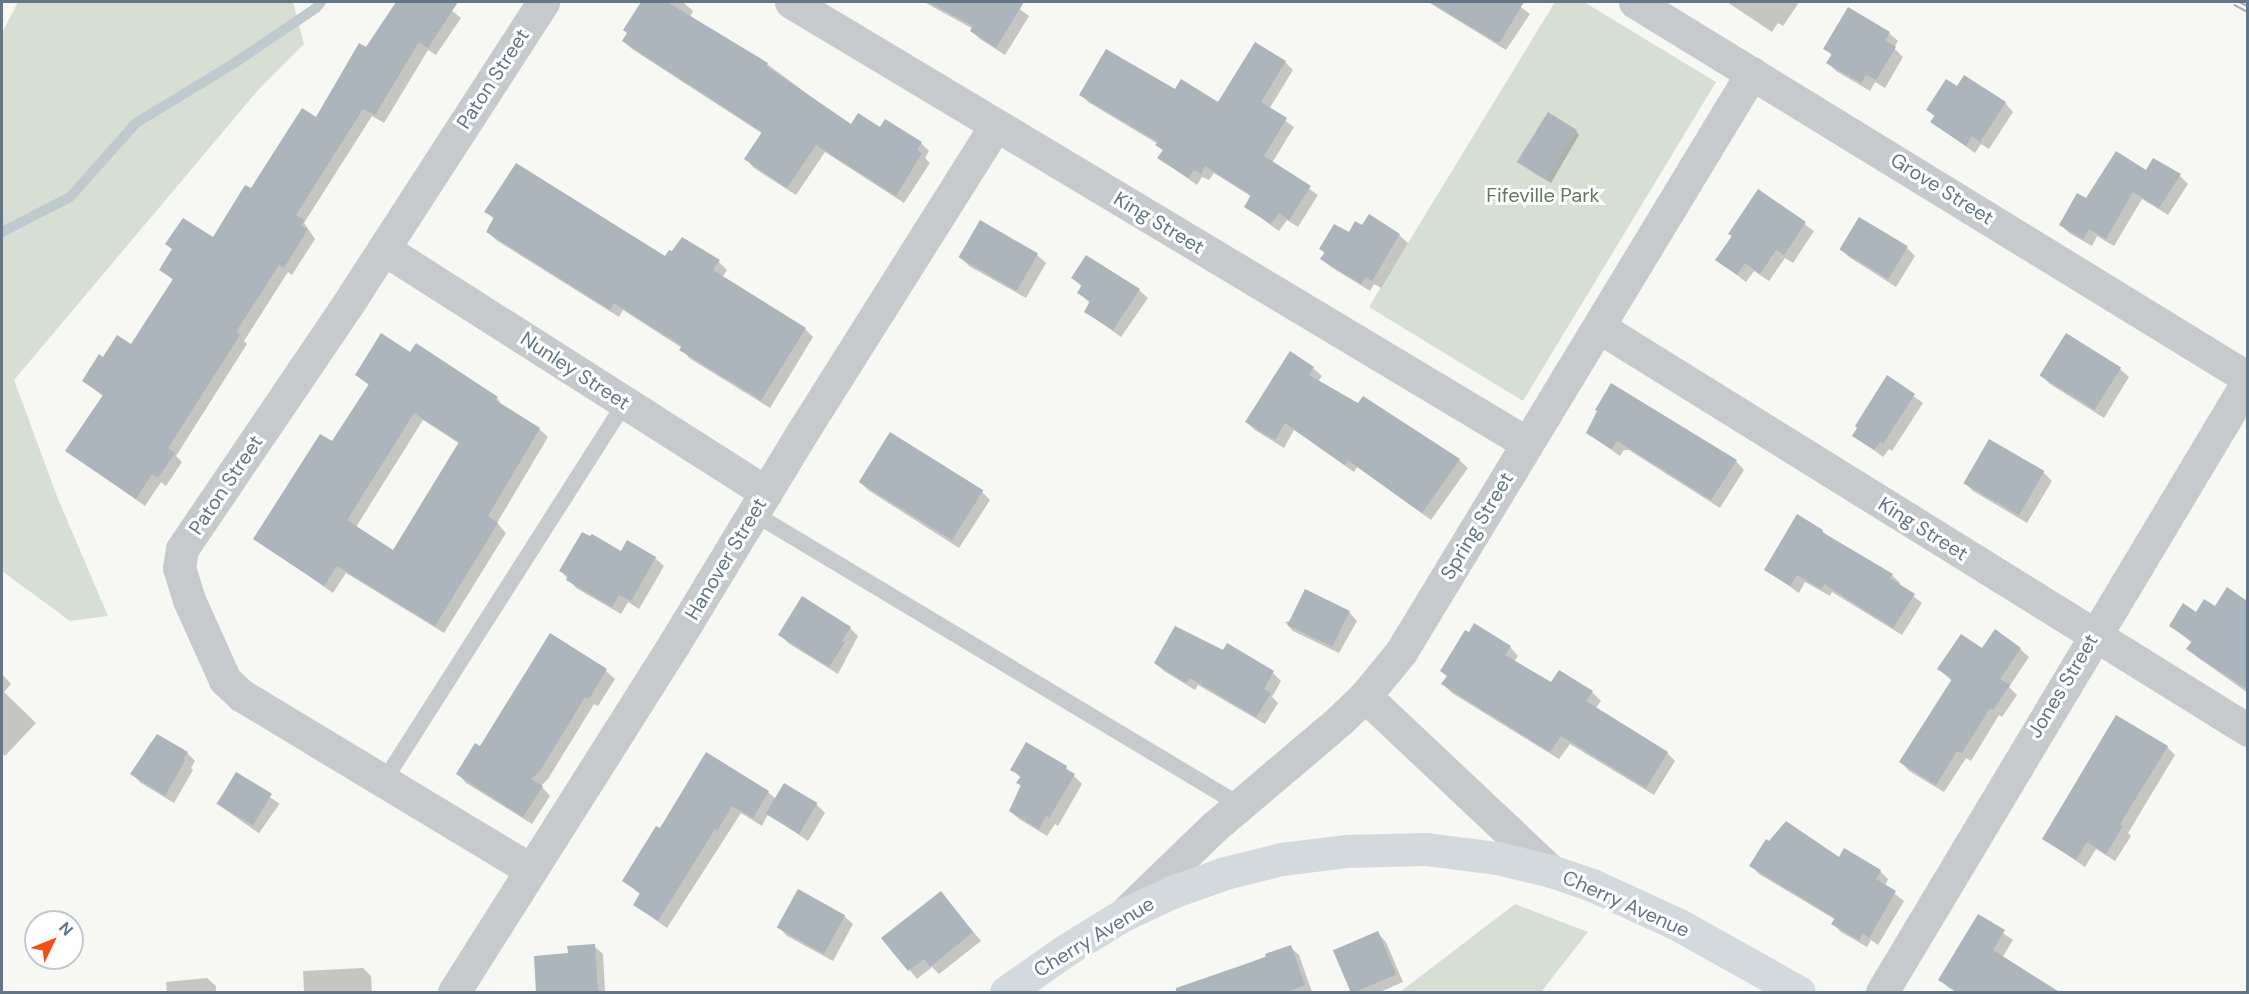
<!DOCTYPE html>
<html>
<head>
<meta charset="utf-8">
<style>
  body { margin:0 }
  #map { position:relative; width:2249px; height:994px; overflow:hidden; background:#f7f7f3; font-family:"DM Sans",sans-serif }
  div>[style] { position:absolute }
  .green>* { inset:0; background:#d7dfd4 }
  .shadow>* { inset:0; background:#0003; transform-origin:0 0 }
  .stream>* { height:10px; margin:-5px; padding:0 5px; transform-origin:5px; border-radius:5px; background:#bfcacf }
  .building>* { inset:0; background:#acb5bb; transform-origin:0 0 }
  .lane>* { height:16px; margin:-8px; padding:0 8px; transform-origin:8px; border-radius:8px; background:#c6cacd }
  .street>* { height:33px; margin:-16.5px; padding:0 16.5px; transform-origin:16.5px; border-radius:16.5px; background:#c6cacd }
  .secondary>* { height:33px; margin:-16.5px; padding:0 16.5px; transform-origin:16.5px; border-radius:16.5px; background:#d4d9dd }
  .rail>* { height:7px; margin-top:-3.5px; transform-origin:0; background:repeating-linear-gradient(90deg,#fff 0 14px,#a6acb2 0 28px); box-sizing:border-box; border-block:2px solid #a6acb2 }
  span { translate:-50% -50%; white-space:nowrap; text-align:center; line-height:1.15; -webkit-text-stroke:6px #fff; paint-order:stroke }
  .street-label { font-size:20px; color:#637687 }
  .park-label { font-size:20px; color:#63785e }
  .frame { position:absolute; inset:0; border:3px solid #637687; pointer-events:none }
  .north { position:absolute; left:24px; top:910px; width:60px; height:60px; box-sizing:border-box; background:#fff; border:2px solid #c1c8cf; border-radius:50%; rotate:47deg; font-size:16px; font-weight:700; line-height:24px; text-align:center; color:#637687 }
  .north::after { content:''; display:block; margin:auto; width:21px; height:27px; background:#f14f18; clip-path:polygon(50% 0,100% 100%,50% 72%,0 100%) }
</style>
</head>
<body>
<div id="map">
  <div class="green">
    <i style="clip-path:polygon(18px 2px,293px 2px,304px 44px,259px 89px,14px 380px,58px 499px,108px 616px,70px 621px,2px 571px,2px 33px)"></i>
    <i style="clip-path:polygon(1555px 2px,1584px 2px,1716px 82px,1523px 401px,1369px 307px)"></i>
    <i style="clip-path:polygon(1515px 904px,1588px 932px,1541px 992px,1400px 992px)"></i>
  </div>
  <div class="shadow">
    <i style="clip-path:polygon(398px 2px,441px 2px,461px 18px,436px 55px,428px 50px,384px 123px,372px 116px,304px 223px,315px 239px,292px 275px,288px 272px,244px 341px,247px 344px,176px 456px,182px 462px,166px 486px,161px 482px,145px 506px,67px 451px,104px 397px,84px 381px,103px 359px,131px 346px,174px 281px,161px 269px,213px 240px,252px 190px,316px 119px)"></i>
    <i style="clip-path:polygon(642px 2px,683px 2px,693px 11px,690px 17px,767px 64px,852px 127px,881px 129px,921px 143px,929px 151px,925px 158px,930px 163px,904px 203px,825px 152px,796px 195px,754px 168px,746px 159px,763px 134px,632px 49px,624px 41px,629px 34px,625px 30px)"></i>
    <i style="clip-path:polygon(924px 2px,1010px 2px,1029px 16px,1005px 55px,980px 39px,972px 31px,973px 29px)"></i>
    <i style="clip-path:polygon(1428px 2px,1514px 2px,1530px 14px,1506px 50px)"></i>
    <i style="clip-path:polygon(1727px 2px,1795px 2px,1798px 4px,1783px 26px,1778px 23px,1772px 32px)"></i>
    <i style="clip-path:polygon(1889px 33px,1898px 41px,1894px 48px,1903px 57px,1885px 88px,1875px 82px,1870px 91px,1836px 71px,1828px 63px,1832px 56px,1825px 48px)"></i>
    <i style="clip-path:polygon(1285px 62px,1293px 70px,1269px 109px,1294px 127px,1272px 163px,1318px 195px,1298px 227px,1287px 220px,1279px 231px,1246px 207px,1252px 197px,1214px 173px,1209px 180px,1202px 177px,1197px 185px,1159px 158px,1164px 152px,1158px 144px,1088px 102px,1081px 94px,1175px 92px,1219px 104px)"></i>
    <i style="clip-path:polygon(1957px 88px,2005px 103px,2013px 112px,1989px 149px,1981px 144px,1975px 153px,1932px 122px,1935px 117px,1928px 110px)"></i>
    <i style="clip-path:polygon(1576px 131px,1579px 135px,1551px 183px,1524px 166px)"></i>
    <i style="clip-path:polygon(2180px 176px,2188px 184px,2168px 215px,2142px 199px,2114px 246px,2097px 236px,2092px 246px,2069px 233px,2061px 225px,2086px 200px)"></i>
    <i style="clip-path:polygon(1759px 191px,1814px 231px,1793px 263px,1785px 258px,1769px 281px,1754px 271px,1746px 282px,1717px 260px)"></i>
    <i style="clip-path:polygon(486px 212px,666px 258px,719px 262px,727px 270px,722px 278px,805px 329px,813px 337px,770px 408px,689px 358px,682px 348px,623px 310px,619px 317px,496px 240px,488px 232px,495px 220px)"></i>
    <i style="clip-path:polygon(1362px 227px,1399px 235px,1408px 243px,1381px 288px,1374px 284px,1370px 291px,1331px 267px,1322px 259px,1325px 254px,1321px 249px)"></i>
    <i style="clip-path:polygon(1907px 248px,1915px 256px,1896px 287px,1849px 257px,1841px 249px)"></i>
    <i style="clip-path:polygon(1037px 255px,1046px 263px,1026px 298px,969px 266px,961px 258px)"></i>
    <i style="clip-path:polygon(1086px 257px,1139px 290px,1148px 298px,1121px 337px,1086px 312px,1091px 304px,1079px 293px,1081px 286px,1073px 278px)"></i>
    <i style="clip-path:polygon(evenodd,410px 354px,497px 398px,504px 408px,539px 429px,548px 437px,497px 523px,506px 533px,444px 633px,346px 573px,333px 593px,255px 538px,332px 444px,370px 386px,356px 375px,410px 354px,423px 420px,460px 444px,393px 552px,356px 527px,423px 420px)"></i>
    <i style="clip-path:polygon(1313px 368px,1322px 376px,1318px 382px,1359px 405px,1364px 398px,1459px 460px,1468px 468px,1431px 520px,1357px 467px,1354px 472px,1294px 430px,1284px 448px,1255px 430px,1247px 422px)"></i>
    <i style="clip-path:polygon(2120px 369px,2129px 377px,2104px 418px,2050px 384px,2042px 376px)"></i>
    <i style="clip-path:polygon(1887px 377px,1923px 403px,1892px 451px,1889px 449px,1883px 457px,1854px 435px)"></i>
    <i style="clip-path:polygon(1587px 433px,1736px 461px,1744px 470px,1720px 508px,1629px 450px,1624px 450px,1620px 456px)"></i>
    <i style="clip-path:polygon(1990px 441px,2044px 473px,2052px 481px,2027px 523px,1973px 491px,1965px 483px)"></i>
    <i style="clip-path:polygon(860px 482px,982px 492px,990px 500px,959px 548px,868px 490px)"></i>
    <i style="clip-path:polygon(1822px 531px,1831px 539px,1892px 575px,1900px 583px,1899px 585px,1922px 603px,1902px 635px,1832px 592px,1830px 596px,1805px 582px,1799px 593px,1766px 570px)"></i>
    <i style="clip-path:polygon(622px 553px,655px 558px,664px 566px,639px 609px,628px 602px,621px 614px,576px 588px,561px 571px)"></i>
    <i style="clip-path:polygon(2227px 589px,2248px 603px,2248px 693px,2197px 657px,2188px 649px,2192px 643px,2171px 626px,2215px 608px)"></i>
    <i style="clip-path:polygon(1349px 612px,1357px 621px,1339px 653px,1293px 631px,1285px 622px)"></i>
    <i style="clip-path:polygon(850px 628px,858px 636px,838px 674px,788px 643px,780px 634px)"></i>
    <i style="clip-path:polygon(550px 635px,606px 671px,615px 679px,598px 706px,594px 704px,548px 779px,541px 786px,550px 796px,532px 824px,466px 783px,458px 774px,481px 748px)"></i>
    <i style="clip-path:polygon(1510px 647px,1518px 656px,1514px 662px,1551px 684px,1559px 672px,1592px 692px,1601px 701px,1595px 709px,1667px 753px,1675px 761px,1654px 795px,1570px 744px,1559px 759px,1452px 693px,1443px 684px,1448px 677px,1442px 671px)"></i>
    <i style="clip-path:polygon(2020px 649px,2029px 657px,2009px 687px,2017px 695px,2002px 717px,1999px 715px,1971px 761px,1966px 758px,1944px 792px,1909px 771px,1901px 762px,1952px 681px,1939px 669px,1982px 650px)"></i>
    <i style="clip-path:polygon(1223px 652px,1273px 673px,1281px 681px,1272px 697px,1278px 703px,1265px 724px,1198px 685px,1195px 690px,1164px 671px,1155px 663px)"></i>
    <i style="clip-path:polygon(2px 674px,11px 684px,4px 692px,36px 723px,5px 756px,2px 753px)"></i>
    <i style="clip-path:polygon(151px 742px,187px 753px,195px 761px,191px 768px,193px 770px,174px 803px,141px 783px,132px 774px)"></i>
    <i style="clip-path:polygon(1026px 744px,1066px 768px,1082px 784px,1058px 826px,1055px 824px,1047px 836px,1019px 819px,1010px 811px,1022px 787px,1018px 783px,1021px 778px,1012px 769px)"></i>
    <i style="clip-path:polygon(2167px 747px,2175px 755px,2128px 833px,2131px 836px,2115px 861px,2096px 849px,2085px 867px,2044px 839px)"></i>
    <i style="left:237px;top:774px;width:52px;height:36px;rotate:35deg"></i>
    <i style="clip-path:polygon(784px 785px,817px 805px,825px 813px,808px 841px,768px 814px,762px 826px,741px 813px,667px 928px,635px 905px,641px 895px,624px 881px,660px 830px,768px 792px,776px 799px)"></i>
    <i style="clip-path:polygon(1840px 859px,1880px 871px,1888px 879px,1885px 886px,1904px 901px,1878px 945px,1871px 940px,1867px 947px,1841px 932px,1833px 924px,1836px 920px,1759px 874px,1751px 865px)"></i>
    <i style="clip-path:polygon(941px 893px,981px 941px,939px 974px,932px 967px,917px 979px,884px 938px)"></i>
    <i style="clip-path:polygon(844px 916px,853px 924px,833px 961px,787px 936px,779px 927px)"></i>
    <i style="clip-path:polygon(1979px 916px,2013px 940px,2002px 958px,2058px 992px,1956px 992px,1949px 988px,1940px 980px)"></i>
    <i style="clip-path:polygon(1378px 933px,1386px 942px,1403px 982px,1380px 992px,1353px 992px,1335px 951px)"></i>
    <i style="clip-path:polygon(594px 946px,603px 954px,605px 992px,538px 992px,569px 954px)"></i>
    <i style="clip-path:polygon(1290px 947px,1299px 955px,1312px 992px,1182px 992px,1208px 979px)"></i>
    <i style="clip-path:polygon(363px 968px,371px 976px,372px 992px,304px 992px,303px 971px)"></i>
    <i style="clip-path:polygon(207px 978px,216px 986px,216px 992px,167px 992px,166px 982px)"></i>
  </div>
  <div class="stream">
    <i style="left:2px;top:232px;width:76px;rotate:-27.2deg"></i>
    <i style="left:70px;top:197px;width:99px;rotate:-48.3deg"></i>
    <i style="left:136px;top:123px;width:114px;rotate:-31.3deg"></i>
    <i style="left:233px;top:64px;width:100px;rotate:-34deg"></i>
    <i style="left:316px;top:8px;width:8px;rotate:-50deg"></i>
  </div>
  <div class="building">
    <i style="clip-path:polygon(396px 2px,458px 2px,428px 48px,419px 42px,375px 115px,363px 109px,296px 215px,304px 220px,301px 226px,308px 229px,284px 268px,279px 265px,236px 332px,240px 335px,168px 448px,175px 453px,158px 478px,152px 474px,136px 499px,65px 451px,103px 395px,82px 381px,99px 354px,103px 357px,117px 335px,131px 344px,173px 279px,159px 270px,172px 249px,165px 244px,183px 218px,213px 237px,245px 185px,251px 188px,302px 108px,316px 117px,359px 43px,366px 47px)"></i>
    <i style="clip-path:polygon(641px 2px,667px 2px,768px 63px,766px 66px,851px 124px,858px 113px,880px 127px,885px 119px,922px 142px,917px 150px,922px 153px,896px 196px,816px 145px,787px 188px,744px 159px,762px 132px,622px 41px,627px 33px,623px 30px)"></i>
    <i style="clip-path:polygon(928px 2px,1024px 2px,996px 48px,970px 31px,973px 26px)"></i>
    <i style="clip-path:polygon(1430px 2px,1524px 2px,1500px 42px,1496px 42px)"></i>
    <i style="clip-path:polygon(1848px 7px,1890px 32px,1885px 40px,1896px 47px,1876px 80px,1866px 75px,1861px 83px,1826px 63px,1832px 54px,1823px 49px)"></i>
    <i style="clip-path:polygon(1255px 42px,1286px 61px,1261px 102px,1287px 118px,1264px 156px,1311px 186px,1289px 220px,1279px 213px,1271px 224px,1244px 207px,1251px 195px,1205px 166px,1201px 174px,1194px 170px,1188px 178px,1157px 158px,1163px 150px,1155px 145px,1158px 142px,1079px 95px,1106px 49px,1175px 89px,1181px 79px,1218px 102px)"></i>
    <i style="clip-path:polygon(1964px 75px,2006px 102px,1980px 142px,1972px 136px,1966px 146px,1930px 122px,1935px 115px,1926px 110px,1946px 79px,1957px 86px)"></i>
    <i style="left:1548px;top:112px;width:34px;height:59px;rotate:32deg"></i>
    <i style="clip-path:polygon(2116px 151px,2146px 170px,2153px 158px,2181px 174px,2159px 208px,2133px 192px,2106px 239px,2089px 229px,2083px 239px,2059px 225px,2077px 193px,2086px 198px)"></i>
    <i style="clip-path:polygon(516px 163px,665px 256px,669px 250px,672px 251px,682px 237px,720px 260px,713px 270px,806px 328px,761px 400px,679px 350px,682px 346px,614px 303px,610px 310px,486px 232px,494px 217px,484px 212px)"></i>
    <i style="clip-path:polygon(1758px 189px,1806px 222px,1784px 255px,1776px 250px,1760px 274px,1745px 263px,1737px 275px,1715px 260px,1732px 236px,1728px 234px)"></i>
    <i style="clip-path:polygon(1369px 214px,1400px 234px,1372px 281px,1366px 277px,1361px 284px,1320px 259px,1325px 252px,1319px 249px,1334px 224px,1349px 232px,1355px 221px,1362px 225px)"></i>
    <i style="left:1859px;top:217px;width:57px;height:38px;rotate:31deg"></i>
    <i style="left:980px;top:220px;width:67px;height:43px;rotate:30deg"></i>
    <i style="clip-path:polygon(1086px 255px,1140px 289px,1113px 330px,1084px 312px,1090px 301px,1077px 293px,1082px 285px,1071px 278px)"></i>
    <i style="clip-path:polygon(evenodd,381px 333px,410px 352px,416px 343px,498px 397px,495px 400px,540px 428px,488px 516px,498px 523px,435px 626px,337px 566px,324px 586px,253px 539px,320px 434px,332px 441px,369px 384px,355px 375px,381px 333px,414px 413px,459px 442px,393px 550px,347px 520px,414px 413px)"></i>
    <i style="left:2066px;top:333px;width:65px;height:50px;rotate:32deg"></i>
    <i style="clip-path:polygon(1290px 351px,1314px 367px,1309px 375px,1358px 403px,1363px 396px,1460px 459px,1422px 513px,1348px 460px,1345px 465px,1285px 423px,1275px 440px,1245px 422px)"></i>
    <i style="clip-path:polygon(1887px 375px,1915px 394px,1883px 444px,1880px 442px,1874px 450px,1852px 436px,1857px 428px,1855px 426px)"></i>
    <i style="clip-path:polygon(1611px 383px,1737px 460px,1711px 500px,1619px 442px,1616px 442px,1611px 449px,1586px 433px,1597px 411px,1595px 410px)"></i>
    <i style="left:890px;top:432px;width:110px;height:59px;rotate:32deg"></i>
    <i style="left:1989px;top:439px;width:64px;height:51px;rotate:30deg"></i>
    <i style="clip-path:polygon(1797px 514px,1823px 530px,1822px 532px,1893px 574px,1890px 578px,1915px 594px,1893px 628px,1824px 584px,1821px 589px,1797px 575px,1790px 586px,1764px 570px)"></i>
    <i style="clip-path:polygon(582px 532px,590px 536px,592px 534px,621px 551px,627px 540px,656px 557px,631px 601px,619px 595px,612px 607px,566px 580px,568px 576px,559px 571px)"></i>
    <i style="clip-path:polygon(2227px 587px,2247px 601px,2247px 689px,2186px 649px,2192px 641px,2169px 626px,2183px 603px,2196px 612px,2204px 599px,2215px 606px)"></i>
    <i style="left:1305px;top:589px;width:50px;height:40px;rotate:26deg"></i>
    <i style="clip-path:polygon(802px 596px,851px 627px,842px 641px,845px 642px,829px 667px,778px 635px)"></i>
    <i style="clip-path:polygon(1474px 623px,1511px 646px,1505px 655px,1551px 682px,1559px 670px,1593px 691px,1586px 701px,1668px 752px,1646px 788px,1561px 736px,1550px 752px,1441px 684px,1447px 676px,1440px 671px,1465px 630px,1469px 632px)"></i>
    <i style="clip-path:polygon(1175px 626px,1223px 650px,1227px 643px,1274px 671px,1264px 689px,1271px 693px,1256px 717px,1190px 678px,1186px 683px,1154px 663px)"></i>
    <i style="clip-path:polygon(1995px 629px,2021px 648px,2000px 679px,2010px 685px,1993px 710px,1990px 708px,1962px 753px,1957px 751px,1936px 785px,1899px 762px,1952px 679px,1937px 669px,1961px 634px,1982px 648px)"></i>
    <i style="clip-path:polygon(550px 633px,607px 669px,589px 699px,585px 697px,540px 771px,531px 779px,543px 786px,523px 817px,456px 774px,475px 743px,480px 746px)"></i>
    <i style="clip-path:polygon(2116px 715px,2168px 746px,2120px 824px,2123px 826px,2106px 854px,2087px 842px,2076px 860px,2042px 839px)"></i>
    <i style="clip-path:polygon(157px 734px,188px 752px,183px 759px,185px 760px,165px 796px,130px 774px)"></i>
    <i style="clip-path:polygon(1026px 742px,1067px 766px,1066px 769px,1075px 774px,1049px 818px,1046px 816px,1039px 829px,1009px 811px,1021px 785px,1016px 783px,1021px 776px,1010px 770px)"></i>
    <i style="clip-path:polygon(706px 752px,769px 791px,753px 818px,732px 806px,717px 831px,715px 829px,658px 921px,633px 905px,640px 893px,622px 881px,656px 826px,660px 828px)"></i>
    <i style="left:236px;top:772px;width:42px;height:37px;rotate:31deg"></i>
    <i style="left:784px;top:783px;width:39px;height:36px;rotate:31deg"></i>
    <i style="clip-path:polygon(1786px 821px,1839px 857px,1844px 848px,1881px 870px,1876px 879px,1896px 891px,1869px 938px,1863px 933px,1859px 940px,1831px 924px,1835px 918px,1749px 866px,1766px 839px,1769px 841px)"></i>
    <i style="left:798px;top:889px;width:54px;height:44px;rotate:29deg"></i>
    <i style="clip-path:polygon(941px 891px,973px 932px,930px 967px,924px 959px,908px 971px,881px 938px)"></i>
    <i style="clip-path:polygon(1978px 914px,2005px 930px,1993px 950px,2061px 993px,1959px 993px,1938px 980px)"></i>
    <i style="left:1378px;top:931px;width:47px;height:49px;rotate:67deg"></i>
    <i style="clip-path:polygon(595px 944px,598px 993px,536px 993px,534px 956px,568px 953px,567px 946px)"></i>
    <i style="clip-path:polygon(1291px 945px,1305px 985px,1284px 993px,1176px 993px,1176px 988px,1266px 957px,1265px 954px)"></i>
  </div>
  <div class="lane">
    <i style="left:753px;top:513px;width:568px;rotate:30.95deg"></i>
    <i style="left:384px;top:781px;width:449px;rotate:-57.5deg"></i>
  </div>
  <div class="street">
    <i style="left:791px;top:2px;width:858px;rotate:30.93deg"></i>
    <i style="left:1635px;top:2px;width:719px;rotate:31.52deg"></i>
    <i style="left:384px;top:249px;width:453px;rotate:32.5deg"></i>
    <i style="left:1599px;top:327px;width:764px;rotate:31.84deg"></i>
    <i style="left:1365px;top:696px;width:255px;rotate:43.3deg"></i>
    <i style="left:531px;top:870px;width:339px;rotate:-148.9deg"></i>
    <i style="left:241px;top:695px;width:22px;rotate:-137deg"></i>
    <i style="left:225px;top:680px;width:88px;rotate:-114.2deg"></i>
    <i style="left:189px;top:600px;width:34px;rotate:-107deg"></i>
    <i style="left:179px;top:568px;width:19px;rotate:-81deg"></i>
    <i style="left:182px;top:549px;width:305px;rotate:-55.9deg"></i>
    <i style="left:353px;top:296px;width:350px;rotate:-57.1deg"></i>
    <i style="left:1128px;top:910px;width:120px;rotate:-44deg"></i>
    <i style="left:1214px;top:827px;width:165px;rotate:-40.3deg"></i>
    <i style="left:1340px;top:720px;width:35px;rotate:-44deg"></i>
    <i style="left:1365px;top:696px;width:57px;rotate:-50.7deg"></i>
    <i style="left:1401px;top:652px;width:677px;rotate:-58.78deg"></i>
    <i style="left:454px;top:992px;width:412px;rotate:-57.7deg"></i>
    <i style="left:674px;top:644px;width:253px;rotate:-58.8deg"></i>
    <i style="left:805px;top:428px;width:358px;rotate:-57.8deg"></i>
    <i style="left:1882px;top:992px;width:712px;rotate:-59.08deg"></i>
  </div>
  <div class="secondary">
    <i style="left:1006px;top:992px;width:73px;rotate:-35deg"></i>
    <i style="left:1066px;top:950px;width:67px;rotate:-31.6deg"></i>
    <i style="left:1123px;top:915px;width:54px;rotate:-25.1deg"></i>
    <i style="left:1172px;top:892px;width:56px;rotate:-19.7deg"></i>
    <i style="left:1225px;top:873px;width:58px;rotate:-14deg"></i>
    <i style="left:1281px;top:859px;width:65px;rotate:-7deg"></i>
    <i style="left:1346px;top:851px;width:80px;rotate:-1.4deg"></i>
    <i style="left:1426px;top:849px;width:72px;rotate:7.2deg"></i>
    <i style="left:1497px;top:858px;width:56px;rotate:13.5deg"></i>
    <i style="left:1551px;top:871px;width:43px;rotate:18.9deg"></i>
    <i style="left:1592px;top:885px;width:96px;rotate:24.7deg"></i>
    <i style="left:1679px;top:925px;width:137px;rotate:29.2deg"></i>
  </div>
  <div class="rail">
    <i style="left:2235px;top:2px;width:15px;rotate:28deg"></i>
  </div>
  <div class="street-label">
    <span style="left:493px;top:79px;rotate:-57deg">Paton Street</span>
    <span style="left:1942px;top:189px;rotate:32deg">Grove Street</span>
    <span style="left:1159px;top:223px;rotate:31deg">King Street</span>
    <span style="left:575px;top:371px;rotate:33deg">Nunley Street</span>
    <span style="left:226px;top:485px;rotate:-56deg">Paton Street</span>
    <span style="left:1477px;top:526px;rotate:-59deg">Spring Street</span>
    <span style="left:1923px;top:529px;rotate:32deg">King Street</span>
    <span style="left:726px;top:559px;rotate:-59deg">Hanover Street</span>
    <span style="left:2063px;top:686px;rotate:-59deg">Jones Street</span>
    <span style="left:1626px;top:904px;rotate:24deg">Cherry Avenue</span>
    <span style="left:1094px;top:937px;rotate:-31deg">Cherry Avenue</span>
  </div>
  <div class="park-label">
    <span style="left:1543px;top:195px">Fifeville Park</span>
  </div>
  <div class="frame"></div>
  <div class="north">N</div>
</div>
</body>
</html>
